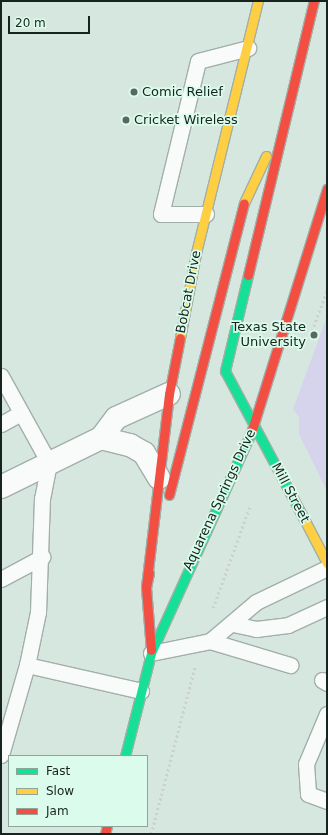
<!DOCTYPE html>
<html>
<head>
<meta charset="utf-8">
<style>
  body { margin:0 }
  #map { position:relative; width:328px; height:835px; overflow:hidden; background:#d6e7df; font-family:"DejaVu Sans",sans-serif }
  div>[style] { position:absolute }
  .green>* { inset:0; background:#d6d3ec }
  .path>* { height:2.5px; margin-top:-1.25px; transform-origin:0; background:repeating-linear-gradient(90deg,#cbd0cd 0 2px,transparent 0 5px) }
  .roads { filter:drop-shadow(1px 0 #a2afa9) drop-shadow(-1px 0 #a2afa9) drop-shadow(0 1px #a2afa9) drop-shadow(0 -1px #a2afa9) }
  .lane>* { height:15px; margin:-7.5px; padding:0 7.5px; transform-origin:7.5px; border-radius:7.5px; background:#f9fbfa }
  .street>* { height:22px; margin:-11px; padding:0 11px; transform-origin:11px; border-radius:11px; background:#f9fbfa }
  .fast>* { height:9px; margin:-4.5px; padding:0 4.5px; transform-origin:4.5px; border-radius:4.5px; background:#16e098 }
  .slow>* { height:9px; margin:-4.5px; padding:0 4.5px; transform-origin:4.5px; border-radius:4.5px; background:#ffcf43 }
  .jam>* { height:9px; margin:-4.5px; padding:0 4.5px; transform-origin:4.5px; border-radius:4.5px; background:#f24e42 }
  .dots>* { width:11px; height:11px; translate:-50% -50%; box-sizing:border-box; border:2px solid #dbfcec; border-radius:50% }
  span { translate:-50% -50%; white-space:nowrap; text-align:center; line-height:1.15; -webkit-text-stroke:3.5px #dbfcec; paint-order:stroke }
  .poi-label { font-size:13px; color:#17231e }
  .left { translate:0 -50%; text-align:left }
  .right { translate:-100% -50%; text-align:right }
  .street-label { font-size:13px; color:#17231e }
  .frame { position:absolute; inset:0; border:2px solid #17231e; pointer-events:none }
  .legend { position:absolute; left:8px; top:755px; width:140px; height:72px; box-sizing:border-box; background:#dbfcec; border:1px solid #8da59a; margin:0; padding:5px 7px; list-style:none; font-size:12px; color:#17231e }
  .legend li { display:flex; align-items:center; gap:8px; height:20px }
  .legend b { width:20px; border:1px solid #8da59a }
  .scale { position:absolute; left:8px; top:16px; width:82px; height:18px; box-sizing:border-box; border:2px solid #17231e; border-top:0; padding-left:5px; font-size:12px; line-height:14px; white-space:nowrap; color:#17231e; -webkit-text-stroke:3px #dbfcec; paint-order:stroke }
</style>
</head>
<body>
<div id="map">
  <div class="green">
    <i style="clip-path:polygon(327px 317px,327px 491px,299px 434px,299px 417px,293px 409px)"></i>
  </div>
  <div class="path">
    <i style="left:312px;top:331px;width:44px;rotate:-69.9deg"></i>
    <i style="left:213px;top:608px;width:109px;rotate:-70.1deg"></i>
    <i style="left:151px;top:834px;width:174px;rotate:-75.3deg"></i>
  </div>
  <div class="roads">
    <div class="lane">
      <i style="left:206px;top:214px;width:45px;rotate:180deg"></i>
      <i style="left:161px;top:214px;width:157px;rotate:-76.4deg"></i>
      <i style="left:198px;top:61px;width:52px;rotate:-14.6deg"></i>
      <i style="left:1px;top:376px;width:99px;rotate:61.1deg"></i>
      <i style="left:49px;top:463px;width:36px;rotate:101deg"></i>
      <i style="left:42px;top:498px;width:114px;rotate:92deg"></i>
      <i style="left:38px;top:612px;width:54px;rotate:101.7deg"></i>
      <i style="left:27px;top:665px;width:117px;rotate:12.8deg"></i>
      <i style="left:1px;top:424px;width:23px;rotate:-29deg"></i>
      <i style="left:1px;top:579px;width:47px;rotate:-28.2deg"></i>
      <i style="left:233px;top:624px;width:24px;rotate:12deg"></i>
      <i style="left:256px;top:629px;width:32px;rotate:-7deg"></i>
      <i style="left:288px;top:625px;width:43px;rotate:-24.8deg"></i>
      <i style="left:210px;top:641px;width:60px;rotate:-40.3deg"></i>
      <i style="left:256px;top:602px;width:79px;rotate:-25.6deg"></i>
      <i style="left:151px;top:653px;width:60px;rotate:-11.5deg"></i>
      <i style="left:210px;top:641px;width:84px;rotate:16.7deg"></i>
      <i style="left:322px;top:680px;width:6px;rotate:31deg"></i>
      <i style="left:327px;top:714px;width:54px;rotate:112.8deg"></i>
      <i style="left:306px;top:764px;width:30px;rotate:86deg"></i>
      <i style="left:308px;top:794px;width:20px;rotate:20deg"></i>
      <i style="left:1px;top:755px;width:94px;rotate:-73.9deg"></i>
    </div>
    <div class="street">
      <i style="left:101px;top:438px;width:30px;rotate:14deg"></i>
      <i style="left:130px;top:445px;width:16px;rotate:30deg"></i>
      <i style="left:144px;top:453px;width:29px;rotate:59deg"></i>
      <i style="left:1px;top:487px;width:111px;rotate:-26.1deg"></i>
      <i style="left:101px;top:438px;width:25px;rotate:-53deg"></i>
      <i style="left:116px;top:418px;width:58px;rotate:-24.4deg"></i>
    </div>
    <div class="fast">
      <i style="left:248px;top:275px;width:99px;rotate:103.5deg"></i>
      <i style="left:225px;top:371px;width:166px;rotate:61.9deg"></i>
      <i style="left:125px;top:756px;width:106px;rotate:-75.8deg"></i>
      <i style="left:151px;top:653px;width:242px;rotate:-65.6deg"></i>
    </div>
    <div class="slow">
      <i style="left:244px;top:203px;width:52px;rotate:-64.9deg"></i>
      <i style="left:180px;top:338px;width:86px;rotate:-79.3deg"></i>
      <i style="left:196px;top:253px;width:260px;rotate:-76.2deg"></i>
      <i style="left:303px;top:517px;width:52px;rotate:62.4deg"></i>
    </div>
    <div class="jam">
      <i style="left:248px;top:275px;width:282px;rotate:-76.5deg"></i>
      <i style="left:251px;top:433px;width:256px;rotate:-72.7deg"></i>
      <i style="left:169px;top:495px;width:301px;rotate:-75.6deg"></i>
      <i style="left:149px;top:573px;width:14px;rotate:102deg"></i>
      <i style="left:146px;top:587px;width:63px;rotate:85.5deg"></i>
      <i style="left:146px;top:587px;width:194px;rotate:-83.2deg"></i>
      <i style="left:169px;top:394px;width:57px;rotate:-78.9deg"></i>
      <i style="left:105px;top:834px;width:8px;rotate:-76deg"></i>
    </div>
  </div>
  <div class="dots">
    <i style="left:134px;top:92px;background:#5a6862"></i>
    <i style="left:126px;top:120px;background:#5a6862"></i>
    <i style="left:314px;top:335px;background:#5a6862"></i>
  </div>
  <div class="poi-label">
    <span class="left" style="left:142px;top:92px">Comic Relief</span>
    <span class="left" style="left:134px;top:120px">Cricket Wireless</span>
    <span class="right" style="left:306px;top:335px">Texas State<br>University</span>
  </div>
  <div class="street-label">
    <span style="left:189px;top:292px;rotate:-79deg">Bobcat Drive</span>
    <span style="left:290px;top:493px;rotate:62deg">Mill Street</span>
    <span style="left:220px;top:500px;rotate:-65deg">Aquarena Springs Drive</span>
  </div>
  <div class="frame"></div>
  <ul class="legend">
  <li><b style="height:5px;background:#16e098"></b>Fast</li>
  <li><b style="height:5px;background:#ffcf43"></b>Slow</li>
  <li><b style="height:5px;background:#f24e42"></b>Jam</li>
  </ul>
  <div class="scale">20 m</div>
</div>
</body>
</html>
